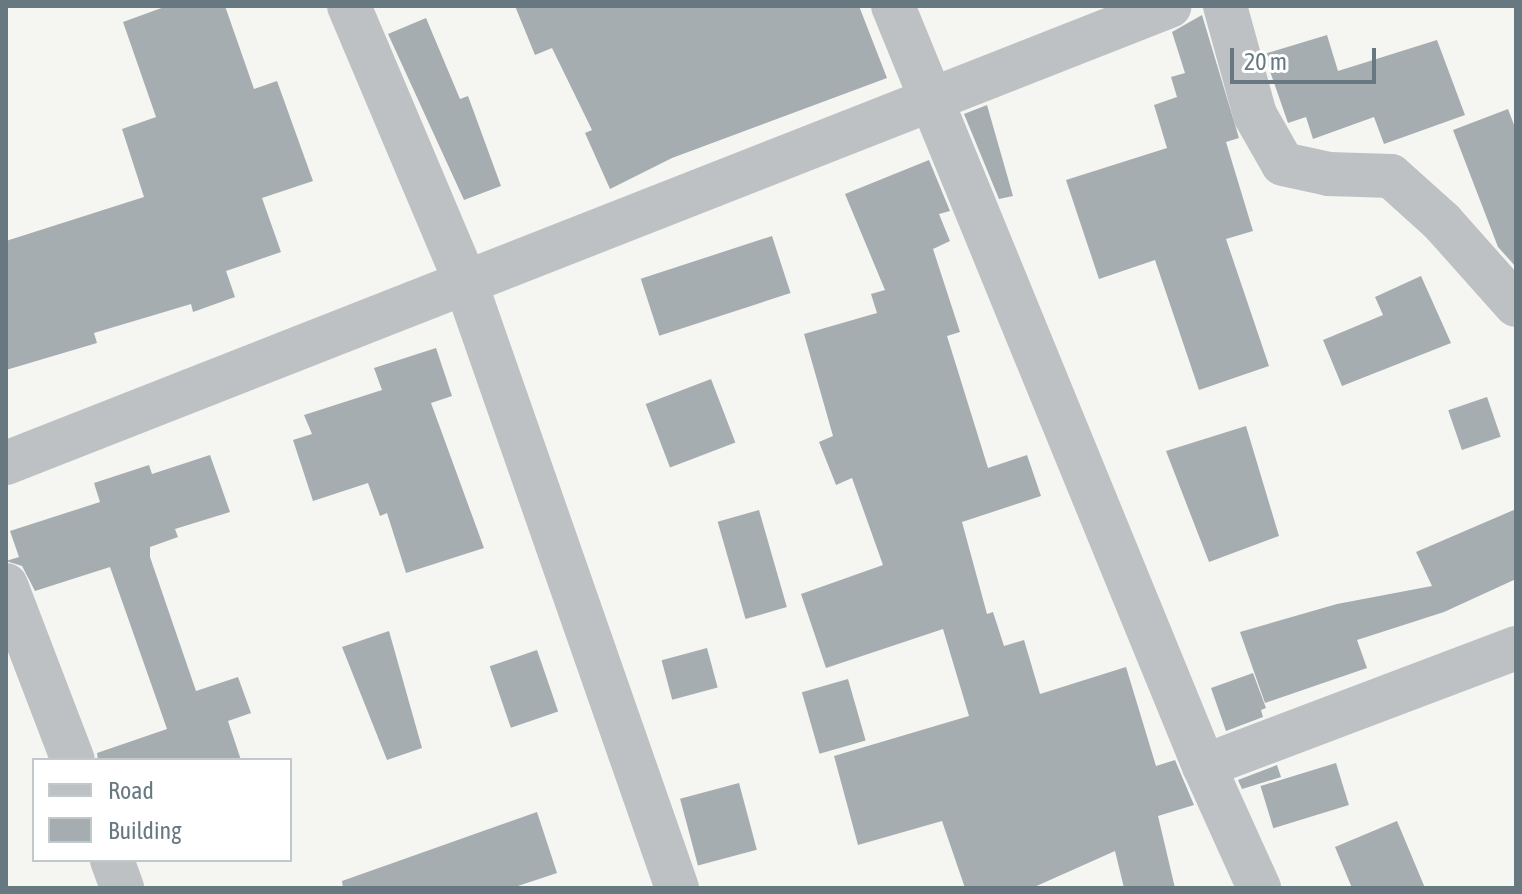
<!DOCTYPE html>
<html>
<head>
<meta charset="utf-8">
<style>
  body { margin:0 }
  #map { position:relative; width:1522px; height:894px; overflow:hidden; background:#f5f5f2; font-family:"Asap Condensed",sans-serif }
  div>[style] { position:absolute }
  .building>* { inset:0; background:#a5adb1; transform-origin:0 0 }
  .street>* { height:44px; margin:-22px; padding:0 22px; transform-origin:22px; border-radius:22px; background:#bdc1c4 }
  span { translate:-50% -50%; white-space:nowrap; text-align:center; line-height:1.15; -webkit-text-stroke:8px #fff; paint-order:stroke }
  .frame { position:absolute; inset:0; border:8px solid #677881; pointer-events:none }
  .legend { position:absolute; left:32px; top:758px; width:260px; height:104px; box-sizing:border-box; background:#fff; border:2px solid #c2c9cd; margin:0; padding:10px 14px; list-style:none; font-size:24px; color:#677881 }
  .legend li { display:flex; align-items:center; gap:16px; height:40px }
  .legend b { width:40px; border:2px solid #c2c9cd }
  .scale { position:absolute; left:1230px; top:48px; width:146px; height:36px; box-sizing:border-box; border:4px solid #677881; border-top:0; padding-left:10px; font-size:24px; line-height:28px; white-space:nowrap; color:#677881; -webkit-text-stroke:6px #fff; paint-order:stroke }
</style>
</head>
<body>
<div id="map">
  <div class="building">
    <i style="clip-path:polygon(167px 6px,225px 6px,254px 89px,277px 81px,313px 181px,262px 198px,281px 252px,226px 271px,235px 297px,193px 312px,191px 304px,94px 333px,97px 343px,6px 370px,6px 241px,144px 197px,122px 129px,156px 117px,123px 22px)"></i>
    <i style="clip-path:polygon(515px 6px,859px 6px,887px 78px,672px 158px,610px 189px,585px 133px,592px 130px,552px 48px,535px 55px)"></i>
    <i style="clip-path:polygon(1202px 15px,1239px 138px,1226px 142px,1253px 231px,1226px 239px,1269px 366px,1199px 390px,1155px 260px,1099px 279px,1066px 180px,1167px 148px,1154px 105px,1177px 97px,1171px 77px,1185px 73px,1172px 32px)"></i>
    <i style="clip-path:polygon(426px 18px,460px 99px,468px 96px,501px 186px,464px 200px,388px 34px)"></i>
    <i style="clip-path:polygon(1327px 35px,1338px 71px,1437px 40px,1465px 115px,1384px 144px,1374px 117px,1313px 139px,1306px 117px,1288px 123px,1264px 54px)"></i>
    <i style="clip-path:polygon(987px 105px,1013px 196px,999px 199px,964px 114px)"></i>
    <i style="clip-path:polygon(1508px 109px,1516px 130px,1516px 267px,1498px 247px,1453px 130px)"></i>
    <i style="clip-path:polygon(929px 160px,950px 211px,939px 214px,950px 241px,933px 249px,960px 332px,947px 336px,988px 468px,1027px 455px,1041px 496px,962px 522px,987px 614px,993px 612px,1004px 646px,1024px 640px,1040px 694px,1126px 667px,1156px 766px,1175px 760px,1194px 805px,1158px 816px,1175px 888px,1124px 888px,1115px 851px,1032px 888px,965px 888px,942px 821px,858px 845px,834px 756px,969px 716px,943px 629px,826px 668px,801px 594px,883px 565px,852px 478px,836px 485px,819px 442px,833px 436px,804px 334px,877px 313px,871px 294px,885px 290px,845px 194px)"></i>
    <i style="left:772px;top:236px;width:60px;height:138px;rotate:72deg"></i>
    <i style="clip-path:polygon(1421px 276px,1451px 343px,1342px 386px,1323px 340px,1383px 315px,1375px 297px)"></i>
    <i style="clip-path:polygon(436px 348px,452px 396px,431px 403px,484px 548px,406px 573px,387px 513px,380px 516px,368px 483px,313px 501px,293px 440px,312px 434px,304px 415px,382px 390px,374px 368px)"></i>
    <i style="left:711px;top:379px;width:68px;height:70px;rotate:69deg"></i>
    <i style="left:1487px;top:397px;width:42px;height:41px;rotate:71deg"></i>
    <i style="clip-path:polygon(1246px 426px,1279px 536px,1209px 562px,1166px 451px)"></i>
    <i style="clip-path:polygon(210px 455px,230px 512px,175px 529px,178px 537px,150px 547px,150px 557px,196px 691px,238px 677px,251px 713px,228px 721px,241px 760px,98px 760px,97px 753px,167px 729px,110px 567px,35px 591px,22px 566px,6px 561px,19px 557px,10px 531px,100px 502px,94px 483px,149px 465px,152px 474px)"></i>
    <i style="clip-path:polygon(1516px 509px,1516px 579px,1444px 612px,1357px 640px,1367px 668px,1265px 703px,1240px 632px,1337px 604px,1432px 586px,1416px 552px)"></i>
    <i style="left:759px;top:510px;width:101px;height:43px;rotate:74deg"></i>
    <i style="clip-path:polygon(389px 631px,422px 748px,387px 760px,342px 647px)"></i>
    <i style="left:707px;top:648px;width:41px;height:47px;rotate:75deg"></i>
    <i style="left:537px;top:650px;width:65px;height:50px;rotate:71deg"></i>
    <i style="clip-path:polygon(1253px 673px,1266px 708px,1261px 710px,1263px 717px,1226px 731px,1211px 688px)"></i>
    <i style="left:848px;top:679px;width:64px;height:48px;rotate:74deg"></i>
    <i style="left:1336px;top:763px;width:44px;height:79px;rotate:73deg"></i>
    <i style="clip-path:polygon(1277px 765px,1281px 777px,1242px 789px,1238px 780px)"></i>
    <i style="left:739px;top:783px;width:69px;height:61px;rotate:75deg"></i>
    <i style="clip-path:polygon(537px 812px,557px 873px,512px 888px,343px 888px,342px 881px)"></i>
    <i style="clip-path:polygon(1397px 821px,1425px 888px,1352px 888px,1335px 847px)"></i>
  </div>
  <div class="street">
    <i style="left:349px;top:6px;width:298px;rotate:67.1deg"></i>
    <i style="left:465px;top:281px;width:643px;rotate:70.75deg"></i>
    <i style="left:893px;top:6px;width:821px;rotate:67.75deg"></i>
    <i style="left:1204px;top:766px;width:134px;rotate:65.7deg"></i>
    <i style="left:1225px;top:6px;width:113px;rotate:74.6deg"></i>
    <i style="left:1255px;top:115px;width:56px;rotate:60.3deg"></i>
    <i style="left:1283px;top:164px;width:47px;rotate:12.3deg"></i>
    <i style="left:1329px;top:174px;width:62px;rotate:1.8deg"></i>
    <i style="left:1391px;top:176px;width:69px;rotate:42deg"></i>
    <i style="left:1442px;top:222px;width:111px;rotate:48.3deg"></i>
    <i style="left:6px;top:463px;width:1250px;rotate:-21.44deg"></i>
    <i style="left:6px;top:585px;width:187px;rotate:69.1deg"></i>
    <i style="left:1204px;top:766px;width:334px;rotate:-20.7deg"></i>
    <i style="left:112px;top:860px;width:30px;rotate:70deg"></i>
  </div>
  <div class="frame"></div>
  <ul class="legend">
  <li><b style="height:10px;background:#bdc1c4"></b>Road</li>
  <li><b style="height:22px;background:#a5adb1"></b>Building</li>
  </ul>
  <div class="scale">20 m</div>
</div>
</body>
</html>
